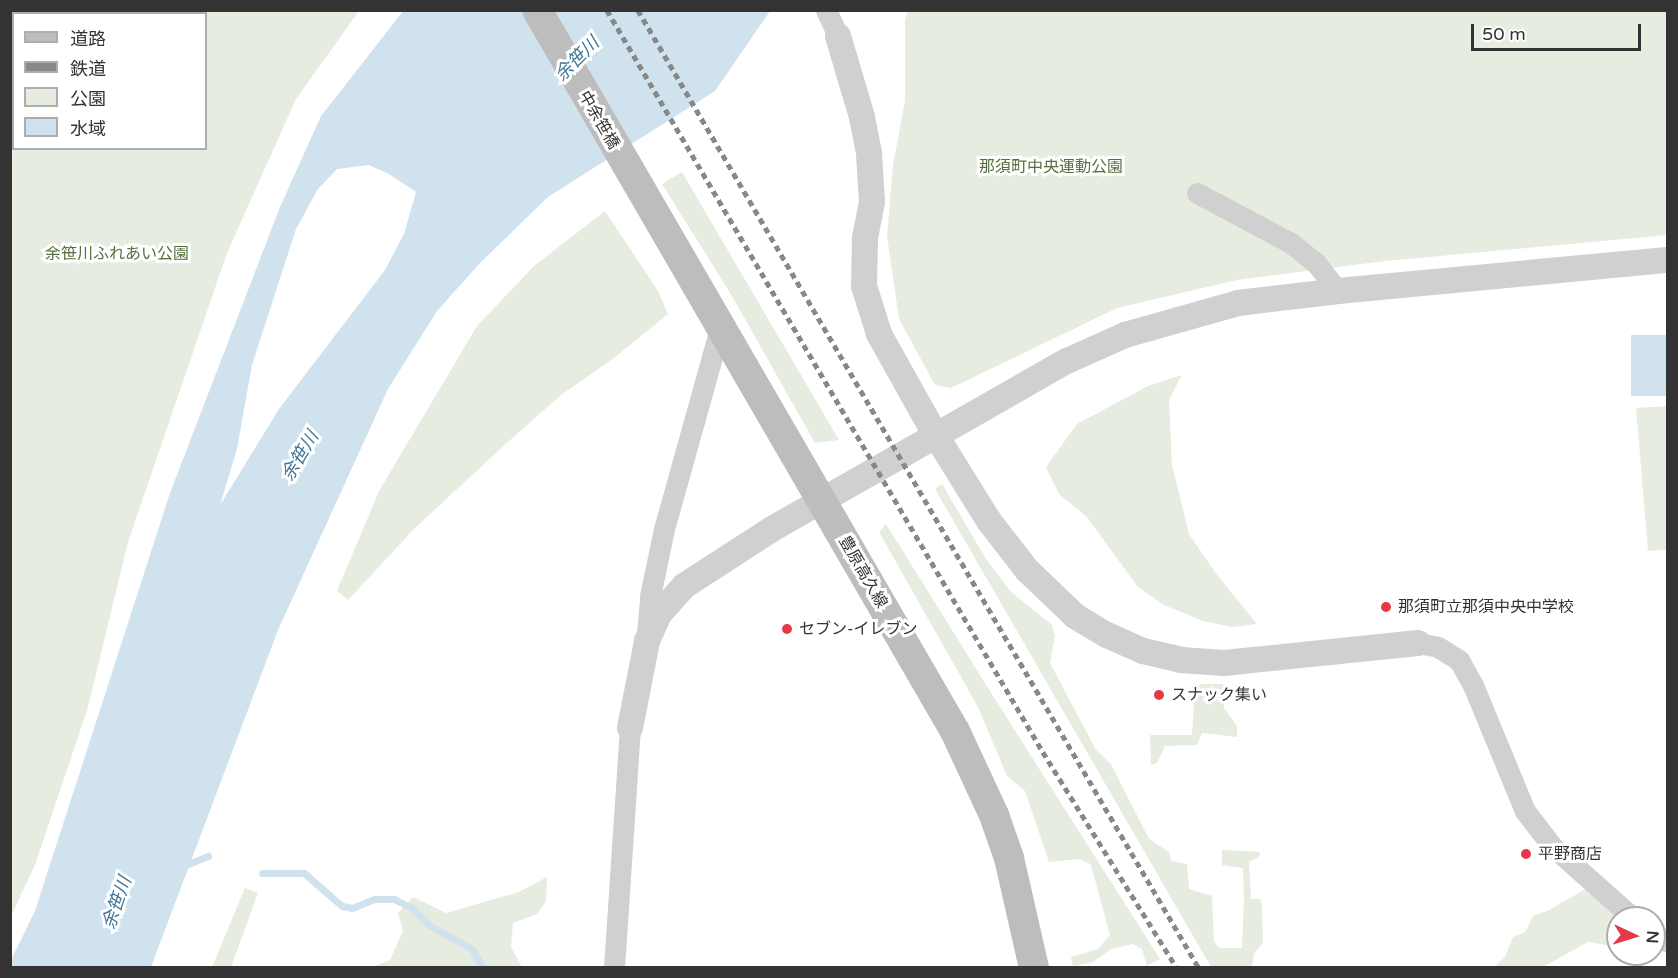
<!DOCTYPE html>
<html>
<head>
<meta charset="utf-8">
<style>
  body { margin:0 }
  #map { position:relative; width:1678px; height:978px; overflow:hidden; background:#fff; font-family:"Varela Round","Noto Sans JP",sans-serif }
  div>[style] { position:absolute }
  .green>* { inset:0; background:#e6ecdf }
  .water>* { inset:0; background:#cfe2ee; transform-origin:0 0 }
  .stream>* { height:7px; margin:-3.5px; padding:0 3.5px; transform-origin:3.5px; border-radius:3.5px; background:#cfe2ee }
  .minor>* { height:21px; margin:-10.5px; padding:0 10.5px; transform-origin:10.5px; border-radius:10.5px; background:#d0d0d0 }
  .tertiary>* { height:26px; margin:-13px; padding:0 13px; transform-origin:13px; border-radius:13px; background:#d0d0d0 }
  .secondary>* { height:30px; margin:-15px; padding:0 15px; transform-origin:15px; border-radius:15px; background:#bdbdbd }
  .rail>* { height:4.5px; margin-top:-2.25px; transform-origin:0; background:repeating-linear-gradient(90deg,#888 0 6px,transparent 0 10.5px) }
  .dots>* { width:16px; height:16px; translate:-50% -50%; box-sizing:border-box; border:3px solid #fff; border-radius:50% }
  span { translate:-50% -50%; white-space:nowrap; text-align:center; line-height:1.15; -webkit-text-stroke:6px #fff; paint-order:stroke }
  .street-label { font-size:16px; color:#333 }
  .park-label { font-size:16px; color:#56703f }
  .poi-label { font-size:16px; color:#333 }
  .left { translate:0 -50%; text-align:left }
  .water-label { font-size:18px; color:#3f7597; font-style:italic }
  .frame { position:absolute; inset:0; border:12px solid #333; pointer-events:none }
  .legend { position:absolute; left:12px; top:12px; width:195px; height:138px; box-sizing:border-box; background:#fff; border:2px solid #adadad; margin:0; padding:8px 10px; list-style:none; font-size:18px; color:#333 }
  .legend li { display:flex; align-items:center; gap:12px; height:30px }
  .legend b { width:30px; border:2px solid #adadad }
  .north { position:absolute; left:1606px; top:906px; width:60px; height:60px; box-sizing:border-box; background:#fff; border:2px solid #adadad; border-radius:50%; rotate:94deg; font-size:16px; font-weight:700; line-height:24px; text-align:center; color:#333 }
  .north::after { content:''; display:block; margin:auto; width:21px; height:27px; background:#e63946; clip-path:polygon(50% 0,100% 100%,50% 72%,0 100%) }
  .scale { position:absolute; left:1471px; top:24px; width:170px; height:27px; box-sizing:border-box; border:3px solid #333; border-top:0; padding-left:8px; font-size:18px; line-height:21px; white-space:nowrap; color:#333; -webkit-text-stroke:4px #fff; paint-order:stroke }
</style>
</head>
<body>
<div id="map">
  <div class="green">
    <i style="clip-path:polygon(evenodd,11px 10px,359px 11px,296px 99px,227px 253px,128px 542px,88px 707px,35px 865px,11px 916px,11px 10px,14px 14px,206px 14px,206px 148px,14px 148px,14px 14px)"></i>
    <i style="clip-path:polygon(908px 11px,1667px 11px,1667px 235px,1385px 261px,1237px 280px,1117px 308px,951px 388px,935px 385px,899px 319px,887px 236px,893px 165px,905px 101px,905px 20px)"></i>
    <i style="clip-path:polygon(682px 172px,839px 440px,815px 443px,732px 296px,662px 184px)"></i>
    <i style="clip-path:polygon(605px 211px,658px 291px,668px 314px,614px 358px,561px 395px,509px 441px,415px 528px,348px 600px,337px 591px,379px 491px,477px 326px,534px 266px)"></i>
    <i style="clip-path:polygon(1182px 375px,1169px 400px,1172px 465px,1189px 534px,1217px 575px,1257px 624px,1232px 627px,1203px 621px,1164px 605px,1138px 587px,1086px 516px,1059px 494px,1046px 467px,1077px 424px,1148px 386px)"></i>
    <i style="clip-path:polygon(1667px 406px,1667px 550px,1648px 551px,1636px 408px)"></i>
    <i style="clip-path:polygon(942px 484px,986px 559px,1011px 592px,1052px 625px,1055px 636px,1050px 663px,1096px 750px,1111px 764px,1149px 839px,1169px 852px,1171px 861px,1187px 864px,1189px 889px,1212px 896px,1214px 941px,1219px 948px,1242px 948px,1244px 899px,1243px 868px,1222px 865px,1222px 850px,1260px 852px,1259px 857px,1249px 862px,1251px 899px,1260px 899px,1262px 904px,1263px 943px,1254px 953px,1252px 967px,1211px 967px,935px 489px)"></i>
    <i style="clip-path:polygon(886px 524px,993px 696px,1160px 959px,1147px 966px,1142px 949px,1133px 944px,1111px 949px,1093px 962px,1073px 966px,1071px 957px,1098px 949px,1110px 935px,1091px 865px,1080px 859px,1049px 862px,1025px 791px,1007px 776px,978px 707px,879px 532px)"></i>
    <i style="clip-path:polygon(1195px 684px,1225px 684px,1224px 708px,1237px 726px,1237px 737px,1202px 733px,1197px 745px,1165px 746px,1157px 763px,1151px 765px,1150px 735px,1192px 735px)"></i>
    <i style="clip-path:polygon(547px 877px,546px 901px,537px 914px,513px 923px,511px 947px,522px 967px,371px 967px,390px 960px,403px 931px,398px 913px,413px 897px,446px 913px,519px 892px)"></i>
    <i style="clip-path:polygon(245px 888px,258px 893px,231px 967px,212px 967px)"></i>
    <i style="clip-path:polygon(1586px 889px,1618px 919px,1618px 947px,1588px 942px,1543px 967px,1493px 968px,1505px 957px,1513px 937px,1525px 932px,1533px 916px,1547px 911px)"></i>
  </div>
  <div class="water">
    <i style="clip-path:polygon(evenodd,404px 10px,770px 11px,715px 91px,548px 197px,480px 263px,437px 311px,388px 389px,278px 630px,151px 967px,11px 968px,10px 962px,35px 911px,170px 493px,280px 207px,321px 116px,404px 10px,369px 165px,389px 174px,416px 192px,404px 234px,385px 270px,279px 409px,220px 505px,237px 449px,252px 365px,296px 229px,318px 189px,337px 169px,369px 165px)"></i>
    <i style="left:1667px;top:335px;width:61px;height:36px;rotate:90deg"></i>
  </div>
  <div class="stream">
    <i style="left:183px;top:866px;width:27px;rotate:-22deg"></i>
    <i style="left:262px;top:873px;width:42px"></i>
    <i style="left:304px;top:873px;width:50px;rotate:41deg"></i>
    <i style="left:342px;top:906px;width:10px;rotate:11deg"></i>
    <i style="left:352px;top:908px;width:24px;rotate:-22deg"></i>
    <i style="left:374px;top:899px;width:20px"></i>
    <i style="left:394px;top:899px;width:20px;rotate:27deg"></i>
    <i style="left:412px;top:908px;width:24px;rotate:45deg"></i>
    <i style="left:429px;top:925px;width:49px;rotate:29.2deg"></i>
    <i style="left:472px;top:949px;width:22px;rotate:60deg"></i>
  </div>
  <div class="minor">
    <i style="left:826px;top:10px;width:29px;rotate:65deg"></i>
    <i style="left:1197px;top:193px;width:106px;rotate:28deg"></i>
    <i style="left:1291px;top:243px;width:32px;rotate:39deg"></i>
    <i style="left:1316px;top:263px;width:36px;rotate:52deg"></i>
    <i style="left:647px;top:634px;width:38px;rotate:-85deg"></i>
    <i style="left:650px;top:596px;width:68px;rotate:-78.2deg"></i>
    <i style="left:664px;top:529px;width:208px;rotate:-74.4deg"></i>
    <i style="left:1418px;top:643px;width:20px;rotate:11deg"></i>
    <i style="left:1438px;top:647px;width:25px;rotate:32deg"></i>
    <i style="left:1459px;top:660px;width:29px;rotate:61deg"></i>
    <i style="left:1473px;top:685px;width:136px;rotate:67.6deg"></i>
    <i style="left:1525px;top:811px;width:44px;rotate:52.4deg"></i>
    <i style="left:1552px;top:846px;width:108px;rotate:41.6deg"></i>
    <i style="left:1654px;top:934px;width:16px;rotate:30deg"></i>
    <i style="left:614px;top:968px;width:241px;rotate:-86.2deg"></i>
  </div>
  <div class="tertiary">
    <i style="left:838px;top:36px;width:84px;rotate:73.5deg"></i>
    <i style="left:862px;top:117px;width:38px;rotate:79deg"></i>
    <i style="left:869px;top:154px;width:48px;rotate:86.4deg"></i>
    <i style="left:872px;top:202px;width:38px;rotate:101deg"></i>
    <i style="left:865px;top:239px;width:47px;rotate:91.2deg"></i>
    <i style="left:864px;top:286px;width:50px;rotate:72.6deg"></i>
    <i style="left:879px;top:334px;width:115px;rotate:60.8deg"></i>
    <i style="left:935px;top:434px;width:102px;rotate:58.2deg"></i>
    <i style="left:989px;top:521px;width:62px;rotate:52.2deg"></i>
    <i style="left:1027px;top:570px;width:66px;rotate:43.8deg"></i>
    <i style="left:1075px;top:616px;width:37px;rotate:31deg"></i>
    <i style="left:1107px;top:635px;width:39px;rotate:24deg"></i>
    <i style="left:1143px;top:651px;width:39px;rotate:13deg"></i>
    <i style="left:1181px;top:660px;width:43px;rotate:4deg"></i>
    <i style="left:1224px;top:663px;width:195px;rotate:-5.9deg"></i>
    <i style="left:630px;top:728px;width:89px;rotate:-78.9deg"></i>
    <i style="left:647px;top:641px;width:30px;rotate:-66deg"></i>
    <i style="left:659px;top:614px;width:38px;rotate:-48deg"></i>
    <i style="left:684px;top:586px;width:105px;rotate:-32.9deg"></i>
    <i style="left:772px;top:529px;width:339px;rotate:-29.7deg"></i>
    <i style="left:1067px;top:361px;width:64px;rotate:-24.1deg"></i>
    <i style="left:1125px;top:335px;width:117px;rotate:-15.8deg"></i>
    <i style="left:1238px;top:303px;width:101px;rotate:-6.8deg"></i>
    <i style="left:1338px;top:291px;width:331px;rotate:-5.4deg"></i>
  </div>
  <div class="secondary">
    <i style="left:537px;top:10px;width:833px;rotate:59.9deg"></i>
    <i style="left:955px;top:731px;width:93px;rotate:65.1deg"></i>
    <i style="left:994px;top:815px;width:46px;rotate:70.8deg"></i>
    <i style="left:1009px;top:858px;width:113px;rotate:77.2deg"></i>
  </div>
  <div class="rail">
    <i style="left:607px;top:10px;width:861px;rotate:59.56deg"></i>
    <i style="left:1043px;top:752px;width:254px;rotate:58.2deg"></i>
    <i style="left:638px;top:10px;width:1110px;rotate:59.65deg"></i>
  </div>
  <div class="dots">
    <i style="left:1386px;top:607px;background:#e63946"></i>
    <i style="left:787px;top:629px;background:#e63946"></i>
    <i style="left:1159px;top:695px;background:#e63946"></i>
    <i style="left:1526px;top:854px;background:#e63946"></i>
  </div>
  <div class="street-label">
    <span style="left:599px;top:120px;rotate:60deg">中余笹橋</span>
    <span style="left:863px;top:572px;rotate:60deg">豊原高久線</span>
  </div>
  <div class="park-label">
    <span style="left:1051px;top:167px">那須町中央運動公園</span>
    <span style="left:117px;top:254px">余笹川ふれあい公園</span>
  </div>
  <div class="poi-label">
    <span class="left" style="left:1398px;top:607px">那須町立那須中央中学校</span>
    <span class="left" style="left:799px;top:629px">セブン-イレブン</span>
    <span class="left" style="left:1171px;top:695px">スナック集い</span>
    <span class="left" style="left:1538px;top:854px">平野商店</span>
  </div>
  <div class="water-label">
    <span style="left:577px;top:59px;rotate:-45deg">余笹川</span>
    <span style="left:300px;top:456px;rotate:-59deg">余笹川</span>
    <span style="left:117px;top:903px;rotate:-71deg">余笹川</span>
  </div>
  <div class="frame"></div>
  <ul class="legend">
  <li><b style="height:8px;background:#bdbdbd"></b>道路</li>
  <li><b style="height:8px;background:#888"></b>鉄道</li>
  <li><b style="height:16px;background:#e6ecdf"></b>公園</li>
  <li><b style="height:16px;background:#cfe2ee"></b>水域</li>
  </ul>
  <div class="north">N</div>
  <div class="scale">50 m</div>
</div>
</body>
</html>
